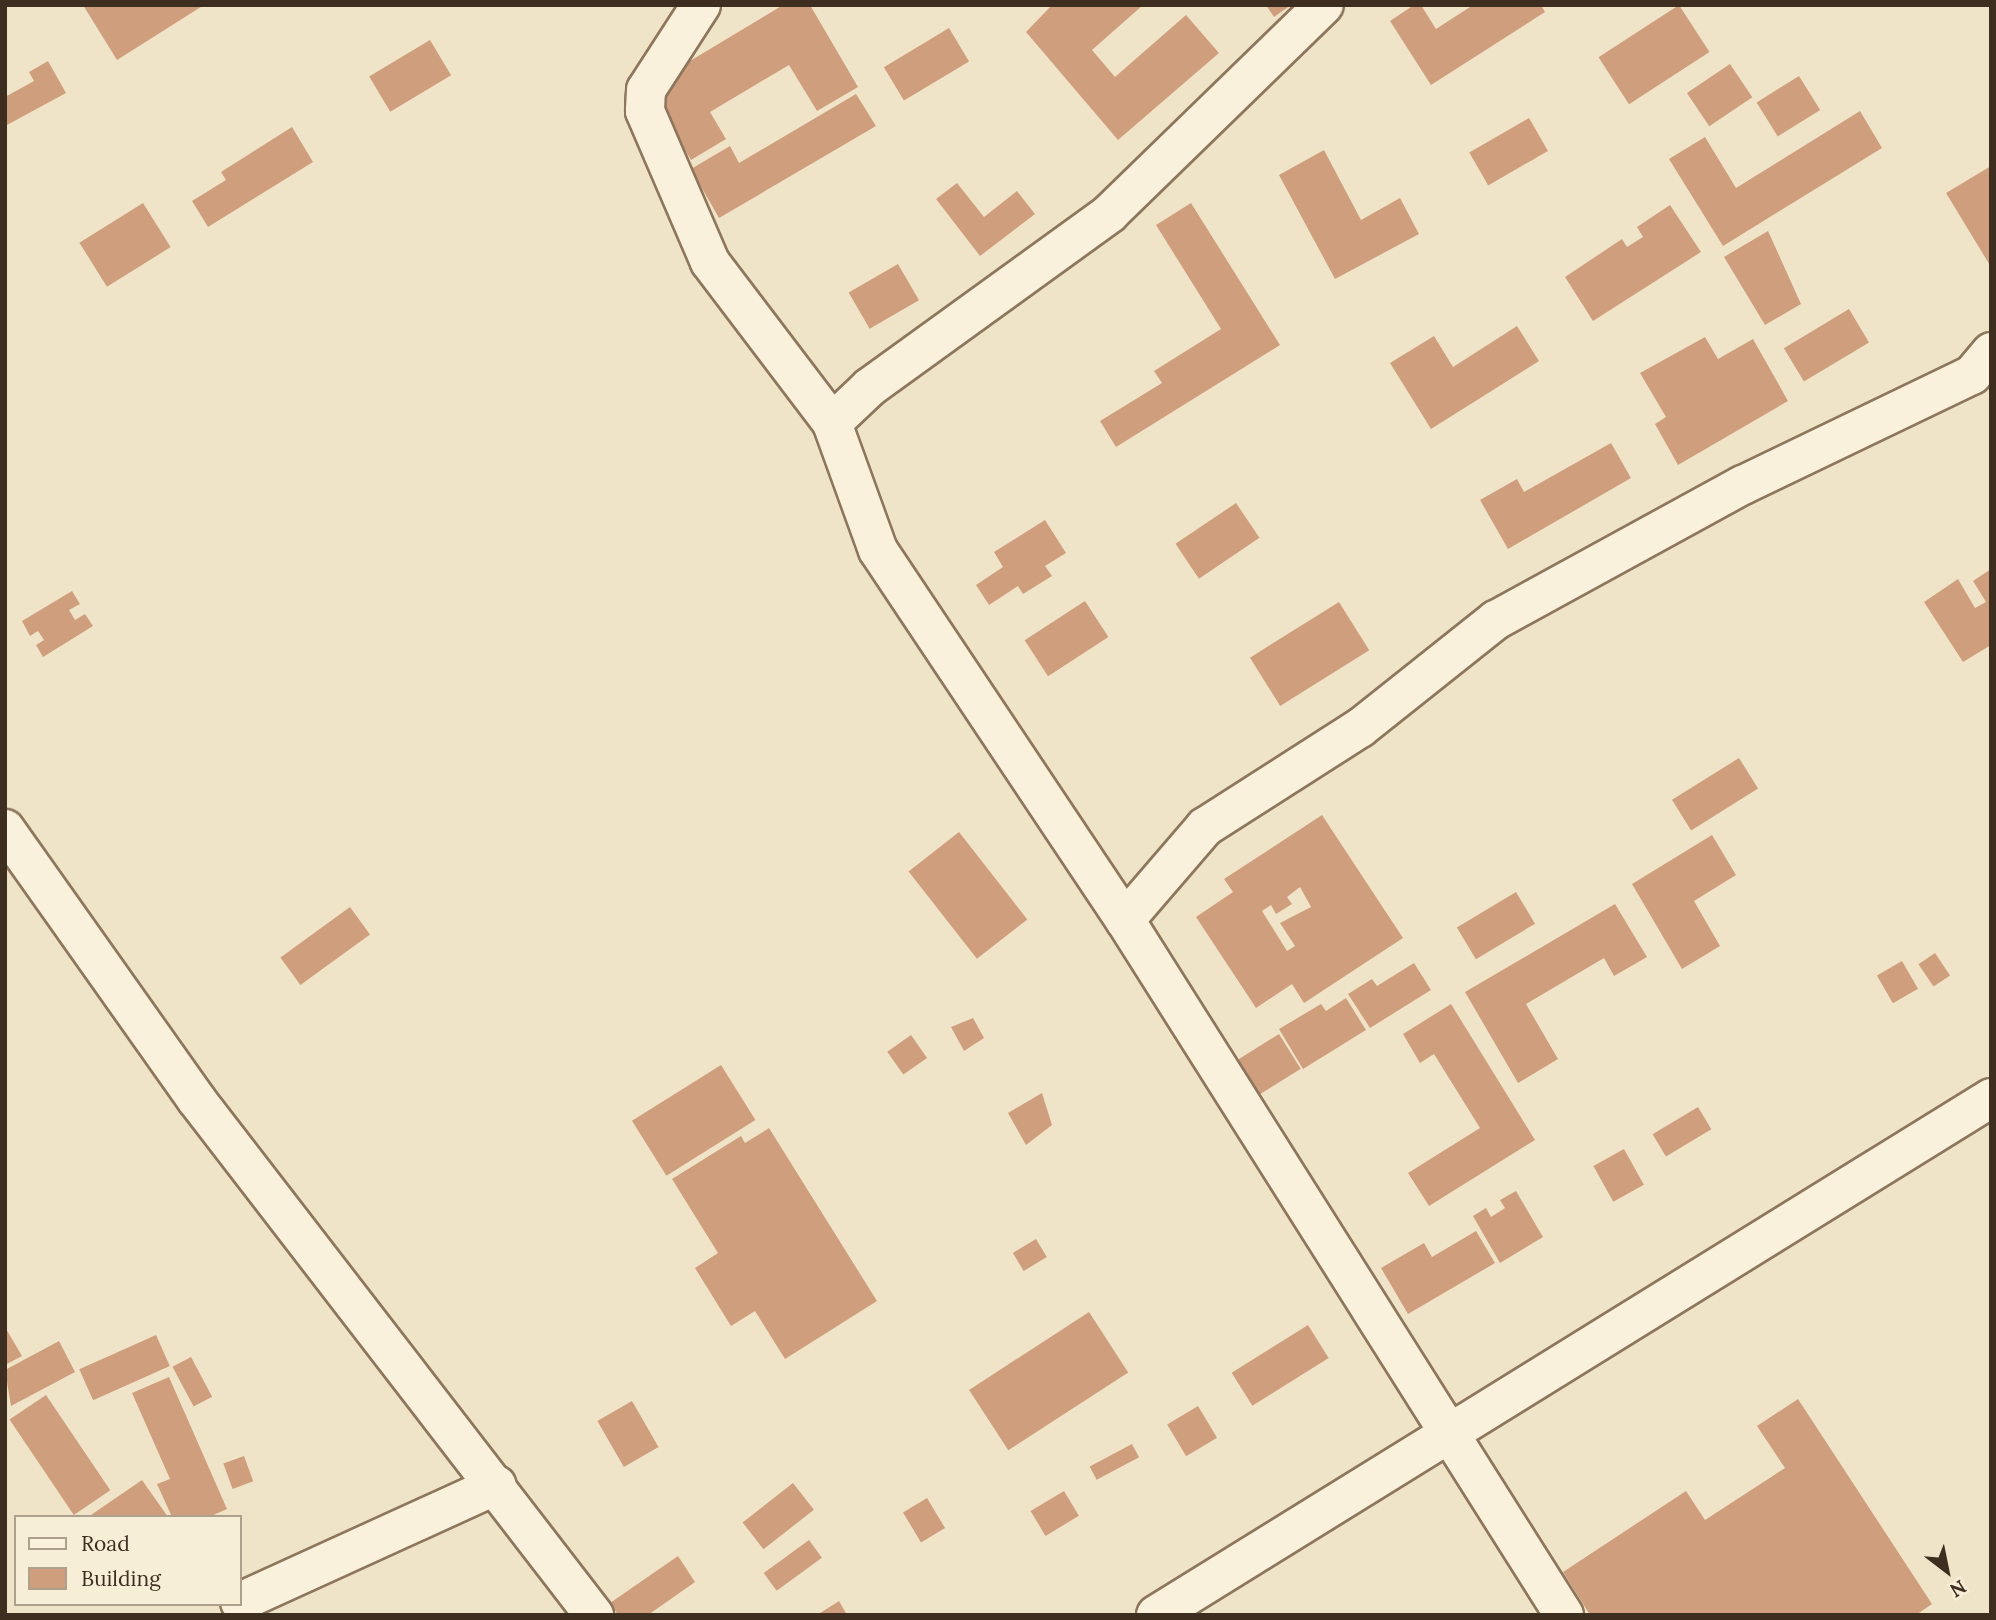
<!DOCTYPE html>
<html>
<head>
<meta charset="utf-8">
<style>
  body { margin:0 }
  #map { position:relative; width:1996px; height:1620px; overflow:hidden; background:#f0e4c8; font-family:Lora,serif }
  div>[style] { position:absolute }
  .building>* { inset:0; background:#cf9f7d; transform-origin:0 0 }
  .roads { filter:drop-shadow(2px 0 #8d765c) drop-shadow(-2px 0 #8d765c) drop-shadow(0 2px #8d765c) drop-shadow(0 -2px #8d765c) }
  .minor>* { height:38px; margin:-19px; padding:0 19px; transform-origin:19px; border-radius:19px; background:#faf1dc }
  .secondary>* { height:38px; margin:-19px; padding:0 19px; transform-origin:19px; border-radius:19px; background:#faf1dc }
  span { translate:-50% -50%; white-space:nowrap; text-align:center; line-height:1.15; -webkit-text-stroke:7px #f7eed8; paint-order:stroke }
  .frame { position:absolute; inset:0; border:7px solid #3d2e20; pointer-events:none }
  .legend { position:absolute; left:14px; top:1515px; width:228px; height:91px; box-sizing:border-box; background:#f7eed8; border:2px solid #ada18e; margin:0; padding:9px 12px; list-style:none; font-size:21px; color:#3d2e20 }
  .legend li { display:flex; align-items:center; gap:14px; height:35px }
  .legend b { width:35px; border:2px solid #ada18e }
  .north { position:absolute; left:1912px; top:1536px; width:70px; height:70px; -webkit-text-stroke:5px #f7eed8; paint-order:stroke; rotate:148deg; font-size:19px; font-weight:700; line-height:28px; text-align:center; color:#3d2e20 }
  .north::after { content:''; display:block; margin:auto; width:24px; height:32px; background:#3d2e20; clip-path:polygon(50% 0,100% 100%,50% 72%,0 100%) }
</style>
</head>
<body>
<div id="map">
  <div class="building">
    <i style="clip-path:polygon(83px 5px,204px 5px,117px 60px)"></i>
    <i style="clip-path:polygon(783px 5px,810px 5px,858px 87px,817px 111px,789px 65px,710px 112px,726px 139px,691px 160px,650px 92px,665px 76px)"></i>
    <i style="clip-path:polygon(1052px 5px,1143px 5px,1092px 50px,1115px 77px,1186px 15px,1219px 53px,1118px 140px,1026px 32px)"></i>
    <i style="clip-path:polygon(1266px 5px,1291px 5px,1274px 17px)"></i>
    <i style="clip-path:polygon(1414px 5px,1421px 5px,1436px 29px,1473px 5px,1541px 5px,1545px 12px,1431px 85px,1390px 21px)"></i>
    <i style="left:1679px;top:5px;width:56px;height:96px;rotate:57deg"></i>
    <i style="left:949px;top:28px;width:39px;height:76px;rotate:59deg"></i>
    <i style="left:430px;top:40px;width:41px;height:71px;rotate:59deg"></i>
    <i style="clip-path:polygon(48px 61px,66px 93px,7px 125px,5px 97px,34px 81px,29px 72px)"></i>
    <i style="left:1730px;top:64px;width:40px;height:52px;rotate:56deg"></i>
    <i style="left:1799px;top:76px;width:40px;height:50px;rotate:58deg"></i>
    <i style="clip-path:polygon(856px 94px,876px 126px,719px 218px,691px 169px,730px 146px,739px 163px)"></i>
    <i style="clip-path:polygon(1860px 111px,1882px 148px,1723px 246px,1669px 159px,1705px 137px,1736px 188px)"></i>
    <i style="left:1529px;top:118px;width:38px;height:69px;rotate:60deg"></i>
    <i style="clip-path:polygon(292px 127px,313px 162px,208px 227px,192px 201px,226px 180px,221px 172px)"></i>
    <i style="clip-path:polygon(1324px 150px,1361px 220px,1400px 198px,1419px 234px,1335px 279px,1279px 175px)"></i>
    <i style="clip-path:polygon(1991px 166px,1991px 267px,1946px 193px)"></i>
    <i style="clip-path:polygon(957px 183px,984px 217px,1017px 191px,1035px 214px,980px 256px,936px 199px)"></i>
    <i style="left:143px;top:203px;width:52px;height:75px;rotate:58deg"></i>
    <i style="clip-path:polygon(1191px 203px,1280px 345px,1116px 447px,1100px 421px,1162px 383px,1154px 371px,1221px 329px,1156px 225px)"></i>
    <i style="clip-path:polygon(1670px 205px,1701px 252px,1593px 321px,1565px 277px,1622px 239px,1627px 247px,1643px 237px,1637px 227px)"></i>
    <i style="clip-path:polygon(1768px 231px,1801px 304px,1765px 325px,1724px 257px)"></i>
    <i style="left:898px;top:264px;width:42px;height:57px;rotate:60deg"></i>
    <i style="left:1849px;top:309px;width:39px;height:76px;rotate:59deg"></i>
    <i style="clip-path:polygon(1517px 326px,1539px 361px,1431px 429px,1390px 363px,1434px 336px,1453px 367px)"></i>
    <i style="clip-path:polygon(1705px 337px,1718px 359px,1753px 339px,1788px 401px,1678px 465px,1655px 424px,1666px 417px,1640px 373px)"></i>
    <i style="clip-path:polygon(1611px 443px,1631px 478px,1508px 549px,1480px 500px,1517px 479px,1524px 492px)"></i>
    <i style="left:1236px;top:503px;width:42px;height:73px;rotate:56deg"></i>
    <i style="clip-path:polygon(1045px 520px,1066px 553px,1045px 566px,1052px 576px,1023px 594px,1018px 586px,989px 605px,976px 585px,1003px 567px,994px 552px)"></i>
    <i style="clip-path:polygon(1991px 569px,1991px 645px,1963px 662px,1924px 602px,1958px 579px,1975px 608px,1986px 602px,1973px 581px)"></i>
    <i style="clip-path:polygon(72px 591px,80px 604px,69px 610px,75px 620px,85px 614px,93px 626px,43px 657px,36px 645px,44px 640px,38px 631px,30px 636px,22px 621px)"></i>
    <i style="left:1085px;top:601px;width:43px;height:72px;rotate:57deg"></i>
    <i style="left:1339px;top:602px;width:57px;height:105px;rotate:58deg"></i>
    <i style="left:1739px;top:758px;width:36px;height:79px;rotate:58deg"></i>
    <i style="clip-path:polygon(evenodd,1322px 815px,1403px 938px,1304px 1003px,1292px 984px,1256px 1008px,1196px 917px,1233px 892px,1224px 879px,1322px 815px,1300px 887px,1311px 907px,1280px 923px,1295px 946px,1287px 951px,1262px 911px,1271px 905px,1276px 914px,1292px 904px,1287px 897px,1300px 887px)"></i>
    <i style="left:959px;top:832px;width:111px;height:64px;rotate:52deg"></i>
    <i style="clip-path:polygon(1712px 835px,1736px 875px,1694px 901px,1720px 946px,1682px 969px,1632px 884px)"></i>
    <i style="left:1516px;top:892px;width:37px;height:69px;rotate:59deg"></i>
    <i style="clip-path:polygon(1615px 904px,1647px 957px,1614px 976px,1604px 958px,1526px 1004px,1558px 1059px,1518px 1083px,1465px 992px)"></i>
    <i style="left:350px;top:907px;width:34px;height:86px;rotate:54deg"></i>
    <i style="left:1935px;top:953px;width:27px;height:20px;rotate:56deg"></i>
    <i style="left:1902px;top:961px;width:32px;height:29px;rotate:60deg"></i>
    <i style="clip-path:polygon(1414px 963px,1431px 990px,1370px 1028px,1348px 994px,1372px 979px,1377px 986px)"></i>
    <i style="clip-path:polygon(1346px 998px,1366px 1030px,1303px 1069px,1279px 1029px,1321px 1004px,1326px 1011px)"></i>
    <i style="clip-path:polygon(1451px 1004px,1535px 1140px,1429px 1206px,1408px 1173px,1480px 1128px,1434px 1054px,1420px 1063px,1403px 1034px)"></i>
    <i style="clip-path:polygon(973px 1018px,984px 1038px,964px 1051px,951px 1027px)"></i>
    <i style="left:1279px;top:1034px;width:41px;height:50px;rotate:58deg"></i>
    <i style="left:911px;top:1035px;width:28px;height:29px;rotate:55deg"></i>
    <i style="left:721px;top:1065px;width:65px;height:105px;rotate:58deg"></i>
    <i style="clip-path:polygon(1042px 1093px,1052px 1125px,1026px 1145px,1008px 1113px)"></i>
    <i style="left:1698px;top:1107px;width:26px;height:53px;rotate:59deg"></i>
    <i style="clip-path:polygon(769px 1128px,877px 1301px,785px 1359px,755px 1311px,731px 1326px,695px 1268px,718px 1253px,672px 1179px,741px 1136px,745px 1143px)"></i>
    <i style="left:1624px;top:1149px;width:41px;height:35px;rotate:61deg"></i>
    <i style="clip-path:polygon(1516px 1191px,1543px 1237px,1500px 1263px,1473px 1216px,1486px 1208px,1491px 1217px,1505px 1208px,1500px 1200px)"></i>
    <i style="clip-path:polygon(1476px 1231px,1495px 1263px,1408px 1314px,1381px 1268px,1424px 1243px,1432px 1257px)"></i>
    <i style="left:1036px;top:1239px;width:21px;height:27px;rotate:59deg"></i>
    <i style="left:1089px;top:1312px;width:72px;height:143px;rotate:57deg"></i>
    <i style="left:1308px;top:1325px;width:39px;height:90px;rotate:58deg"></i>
    <i style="clip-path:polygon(5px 1327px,22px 1356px,5px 1365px)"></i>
    <i style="left:156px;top:1335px;width:34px;height:84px;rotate:66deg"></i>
    <i style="clip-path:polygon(59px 1341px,75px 1372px,11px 1406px,5px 1370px)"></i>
    <i style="left:191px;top:1357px;width:45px;height:21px;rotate:62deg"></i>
    <i style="clip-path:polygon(169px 1377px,227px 1509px,209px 1517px,172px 1517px,157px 1484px,170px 1479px,132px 1393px)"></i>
    <i style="left:46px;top:1395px;width:115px;height:44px;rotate:56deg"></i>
    <i style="clip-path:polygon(1798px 1399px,1932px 1604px,1916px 1615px,1590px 1615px,1563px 1572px,1686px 1491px,1705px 1520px,1785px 1468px,1757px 1426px)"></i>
    <i style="left:632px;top:1401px;width:53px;height:40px;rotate:60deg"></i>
    <i style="left:1198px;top:1406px;width:37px;height:36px;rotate:59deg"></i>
    <i style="left:1132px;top:1444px;width:15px;height:48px;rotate:62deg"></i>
    <i style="left:244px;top:1456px;width:27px;height:22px;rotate:70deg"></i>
    <i style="clip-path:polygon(142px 1480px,168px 1517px,88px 1517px)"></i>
    <i style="left:793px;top:1483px;width:34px;height:64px;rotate:52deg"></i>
    <i style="left:1064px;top:1491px;width:29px;height:39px;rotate:59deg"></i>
    <i style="left:927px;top:1498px;width:35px;height:28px;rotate:59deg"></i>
    <i style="left:809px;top:1540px;width:22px;height:56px;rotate:54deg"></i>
    <i style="clip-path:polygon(678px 1556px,695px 1582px,648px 1615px,618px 1615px,610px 1603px)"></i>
    <i style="clip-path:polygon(839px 1601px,847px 1615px,817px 1615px)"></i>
  </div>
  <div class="roads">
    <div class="minor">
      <i style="left:701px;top:5px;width:101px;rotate:122.9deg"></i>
      <i style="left:646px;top:90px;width:21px;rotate:93deg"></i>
      <i style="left:645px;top:111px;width:164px;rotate:66.7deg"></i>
      <i style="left:710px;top:262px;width:202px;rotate:52.8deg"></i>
      <i style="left:832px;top:423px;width:135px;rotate:70.1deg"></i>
      <i style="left:878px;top:550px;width:445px;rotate:56.3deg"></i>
      <i style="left:1125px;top:920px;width:822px;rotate:57.72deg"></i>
      <i style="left:832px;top:423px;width:52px;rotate:-43.5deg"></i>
      <i style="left:870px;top:387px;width:296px;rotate:-35.9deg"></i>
      <i style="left:1110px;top:213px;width:298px;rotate:-44.2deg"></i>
      <i style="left:5px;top:829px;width:331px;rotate:54.7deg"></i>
      <i style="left:196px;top:1099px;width:652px;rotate:52.36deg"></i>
      <i style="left:1125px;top:920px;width:123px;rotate:-49.3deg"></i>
      <i style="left:1205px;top:827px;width:184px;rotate:-32.6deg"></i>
      <i style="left:1360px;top:728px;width:174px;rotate:-38.5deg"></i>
      <i style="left:1496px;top:620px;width:281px;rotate:-28.7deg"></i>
      <i style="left:1743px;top:485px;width:254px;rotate:-25.7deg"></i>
      <i style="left:1972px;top:375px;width:30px;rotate:-50deg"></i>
      <i style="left:240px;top:1602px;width:282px;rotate:-24.5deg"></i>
    </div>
    <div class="secondary">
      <i style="left:1156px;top:1615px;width:982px;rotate:-31.76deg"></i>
    </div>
  </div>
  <div class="frame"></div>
  <ul class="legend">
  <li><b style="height:9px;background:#faf1dc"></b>Road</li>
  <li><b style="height:19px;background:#cf9f7d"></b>Building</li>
  </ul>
  <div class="north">N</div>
</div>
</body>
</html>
